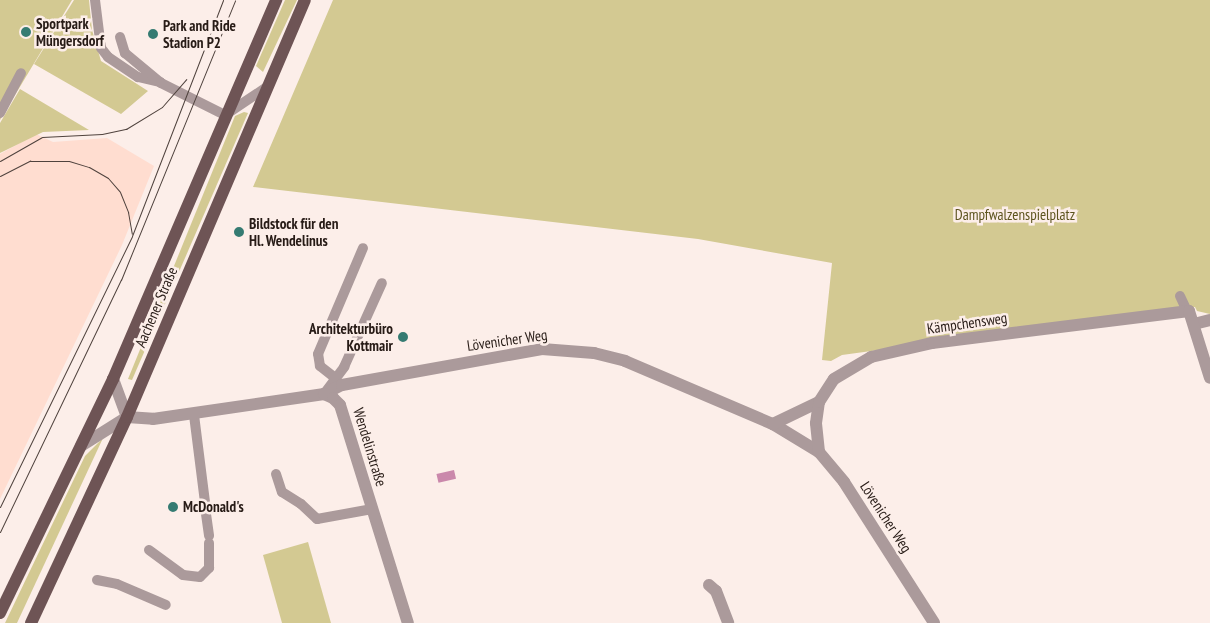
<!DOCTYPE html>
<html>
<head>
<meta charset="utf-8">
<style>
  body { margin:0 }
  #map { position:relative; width:1210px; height:623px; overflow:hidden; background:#fceee9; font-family:"PT Sans Narrow",sans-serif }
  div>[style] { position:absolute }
  .built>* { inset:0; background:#ffddd0 }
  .green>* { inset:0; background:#d3c992 }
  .water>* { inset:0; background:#ca88ab; transform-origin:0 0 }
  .service>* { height:10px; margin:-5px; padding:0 5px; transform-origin:5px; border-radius:5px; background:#ab9a9b }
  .minor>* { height:12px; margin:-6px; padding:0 6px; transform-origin:6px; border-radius:6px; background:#ab9a9b }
  .primary>* { height:12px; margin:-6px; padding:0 6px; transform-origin:6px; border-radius:6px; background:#6e5455 }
  .tram>* { height:1px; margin:-0.5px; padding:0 0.5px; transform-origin:0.5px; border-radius:0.5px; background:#4f423d }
  .dots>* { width:14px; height:14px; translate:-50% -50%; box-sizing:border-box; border:2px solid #fceee9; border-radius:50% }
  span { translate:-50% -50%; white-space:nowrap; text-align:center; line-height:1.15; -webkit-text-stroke:5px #fceee9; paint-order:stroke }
  .poi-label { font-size:15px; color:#271b16; font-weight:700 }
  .left { translate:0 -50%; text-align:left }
  .right { translate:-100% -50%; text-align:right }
  .park-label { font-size:15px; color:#5d541e }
  .street-label { font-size:15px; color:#271b16 }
</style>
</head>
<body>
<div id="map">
  <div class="built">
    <i style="clip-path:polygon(36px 134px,53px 142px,107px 138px,154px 166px,122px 245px,0 499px,0 154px)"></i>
  </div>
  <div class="green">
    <i style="clip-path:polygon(0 0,72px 0,0 120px)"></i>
    <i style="clip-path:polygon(74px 0,89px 0,92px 30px,101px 61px,148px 91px,121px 114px,34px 64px)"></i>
    <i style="clip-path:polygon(285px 0,297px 0,263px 72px,256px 66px)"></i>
    <i style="clip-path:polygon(333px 0,1210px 0,1210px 314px,1197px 311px,1195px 307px,842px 355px,831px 361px,822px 360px,832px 263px,698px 239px,253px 187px)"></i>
    <i style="clip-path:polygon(20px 89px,89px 130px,43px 132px,0 153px,0 123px)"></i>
    <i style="clip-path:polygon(244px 112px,248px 113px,132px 380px,128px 379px,235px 116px)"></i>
    <i style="clip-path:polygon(103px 438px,17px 623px,5px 623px,85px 456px)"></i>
    <i style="clip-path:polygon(308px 542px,331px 623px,282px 623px,263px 555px)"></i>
  </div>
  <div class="water">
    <i style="left:454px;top:470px;width:9px;height:18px;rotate:77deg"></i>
  </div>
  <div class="service">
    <i style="left:95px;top:0;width:48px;rotate:82.9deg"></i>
    <i style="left:101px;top:48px;width:11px;rotate:52deg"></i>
    <i style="left:108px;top:57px;width:36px;rotate:34deg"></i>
    <i style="left:138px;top:77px;width:23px;rotate:13deg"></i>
    <i style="left:120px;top:37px;width:17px;rotate:73deg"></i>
    <i style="left:125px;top:53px;width:47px;rotate:39.8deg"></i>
    <i style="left:161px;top:83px;width:72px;rotate:26.6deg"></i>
    <i style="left:225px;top:115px;width:50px;rotate:-33.7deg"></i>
    <i style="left:0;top:113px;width:45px;rotate:-62.3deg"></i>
    <i style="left:1180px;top:296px;width:17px;rotate:65deg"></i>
    <i style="left:334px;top:377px;width:18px;rotate:-142deg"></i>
    <i style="left:320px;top:366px;width:12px;rotate:-99deg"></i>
    <i style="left:318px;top:354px;width:115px;rotate:-67deg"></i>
    <i style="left:324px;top:394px;width:34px;rotate:-53deg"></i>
    <i style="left:344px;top:367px;width:92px;rotate:-65.7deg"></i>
    <i style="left:194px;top:415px;width:88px;rotate:82.8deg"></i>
    <i style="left:276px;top:474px;width:19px;rotate:72deg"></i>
    <i style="left:282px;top:492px;width:22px;rotate:32deg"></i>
    <i style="left:301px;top:504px;width:22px;rotate:43deg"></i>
    <i style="left:317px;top:519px;width:56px;rotate:-10.3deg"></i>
    <i style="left:206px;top:514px;width:22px;rotate:82deg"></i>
    <i style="left:149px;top:550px;width:42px;rotate:36.3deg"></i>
    <i style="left:183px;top:575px;width:17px;rotate:7deg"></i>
    <i style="left:200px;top:577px;width:13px;rotate:-45deg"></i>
    <i style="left:209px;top:568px;width:25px;rotate:-90deg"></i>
    <i style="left:97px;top:580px;width:20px;rotate:11deg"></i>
    <i style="left:117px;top:584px;width:53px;rotate:23.2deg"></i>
  </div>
  <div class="minor">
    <i style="left:1194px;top:324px;width:16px;rotate:-14deg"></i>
    <i style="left:113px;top:379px;width:40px;rotate:69.8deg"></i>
    <i style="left:324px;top:394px;width:20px;rotate:-27deg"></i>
    <i style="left:342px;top:385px;width:203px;rotate:-10.2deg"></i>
    <i style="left:542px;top:349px;width:52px;rotate:4.4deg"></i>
    <i style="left:594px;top:353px;width:32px;rotate:14deg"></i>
    <i style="left:625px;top:361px;width:161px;rotate:23.1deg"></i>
    <i style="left:773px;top:424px;width:54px;rotate:31.3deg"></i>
    <i style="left:819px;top:452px;width:39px;rotate:50deg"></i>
    <i style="left:844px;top:482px;width:167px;rotate:57.4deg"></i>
    <i style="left:773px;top:424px;width:51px;rotate:-25.6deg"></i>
    <i style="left:81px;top:446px;width:54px;rotate:-32.2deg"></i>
    <i style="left:127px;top:417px;width:26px;rotate:4deg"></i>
    <i style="left:153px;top:419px;width:173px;rotate:-8.3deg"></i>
    <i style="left:324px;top:394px;width:10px;rotate:24deg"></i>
    <i style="left:333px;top:398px;width:10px;rotate:45deg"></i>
    <i style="left:340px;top:405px;width:228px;rotate:72.7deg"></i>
    <i style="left:819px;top:452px;width:29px;rotate:-96deg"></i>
    <i style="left:816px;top:423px;width:21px;rotate:-82deg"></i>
    <i style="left:819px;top:402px;width:27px;rotate:-57deg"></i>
    <i style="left:834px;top:379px;width:43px;rotate:-30.7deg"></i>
    <i style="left:871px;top:357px;width:63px;rotate:-12.9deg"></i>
    <i style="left:932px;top:343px;width:259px;rotate:-7.1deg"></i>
    <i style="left:1189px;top:311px;width:70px;rotate:72.6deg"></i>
    <i style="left:709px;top:585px;width:9px;rotate:41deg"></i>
    <i style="left:716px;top:591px;width:34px;rotate:69deg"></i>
  </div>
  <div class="primary">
    <i style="left:0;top:613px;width:260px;rotate:-64.2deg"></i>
    <i style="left:113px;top:379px;width:413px;rotate:-66.7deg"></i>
    <i style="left:31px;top:623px;width:227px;rotate:-65deg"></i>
    <i style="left:127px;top:417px;width:453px;rotate:-66.9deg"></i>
  </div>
  <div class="tram">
    <i style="left:0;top:161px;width:48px;rotate:-29.7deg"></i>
    <i style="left:42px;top:137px;width:60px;rotate:-2.9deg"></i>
    <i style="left:102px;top:134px;width:25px;rotate:-12deg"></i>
    <i style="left:126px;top:129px;width:42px;rotate:-31.4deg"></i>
    <i style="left:162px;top:107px;width:37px;rotate:-49deg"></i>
    <i style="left:0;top:176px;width:34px;rotate:-27deg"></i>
    <i style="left:30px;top:161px;width:39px"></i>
    <i style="left:69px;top:161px;width:21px;rotate:17deg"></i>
    <i style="left:89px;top:167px;width:22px;rotate:30deg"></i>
    <i style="left:108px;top:178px;width:18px;rotate:49deg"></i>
    <i style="left:120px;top:192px;width:22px;rotate:68deg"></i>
    <i style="left:128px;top:212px;width:22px;rotate:80deg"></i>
    <i style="left:0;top:507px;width:301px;rotate:-64deg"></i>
    <i style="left:132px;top:236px;width:253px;rotate:-68.9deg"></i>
    <i style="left:0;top:532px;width:280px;rotate:-64.4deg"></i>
    <i style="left:121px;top:280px;width:302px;rotate:-67.8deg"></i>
  </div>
  <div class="dots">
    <i style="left:26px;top:32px;background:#357b72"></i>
    <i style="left:153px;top:34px;background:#357b72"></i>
    <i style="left:239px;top:232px;background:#357b72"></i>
    <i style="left:403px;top:337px;background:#357b72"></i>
    <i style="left:173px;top:507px;background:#357b72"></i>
  </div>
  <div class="poi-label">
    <span class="left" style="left:36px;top:32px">Sportpark<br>Müngersdorf</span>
    <span class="left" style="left:163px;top:34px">Park and Ride<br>Stadion P2</span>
    <span class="left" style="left:249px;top:232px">Bildstock für den<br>Hl. Wendelinus</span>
    <span class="right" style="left:393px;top:337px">Architekturbüro<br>Kottmair</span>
    <span class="left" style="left:183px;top:507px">McDonald's</span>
  </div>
  <div class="park-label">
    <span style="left:1015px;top:215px">Dampfwalzenspielplatz</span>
  </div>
  <div class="street-label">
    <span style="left:156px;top:307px;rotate:-67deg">Aachener Straße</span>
    <span style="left:967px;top:323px;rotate:-8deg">Kämpchensweg</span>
    <span style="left:507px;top:340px;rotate:-8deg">Lövenicher Weg</span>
    <span style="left:370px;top:447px;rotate:73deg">Wendelinstraße</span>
    <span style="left:886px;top:517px;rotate:57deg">Lövenicher Weg</span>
  </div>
</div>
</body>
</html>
